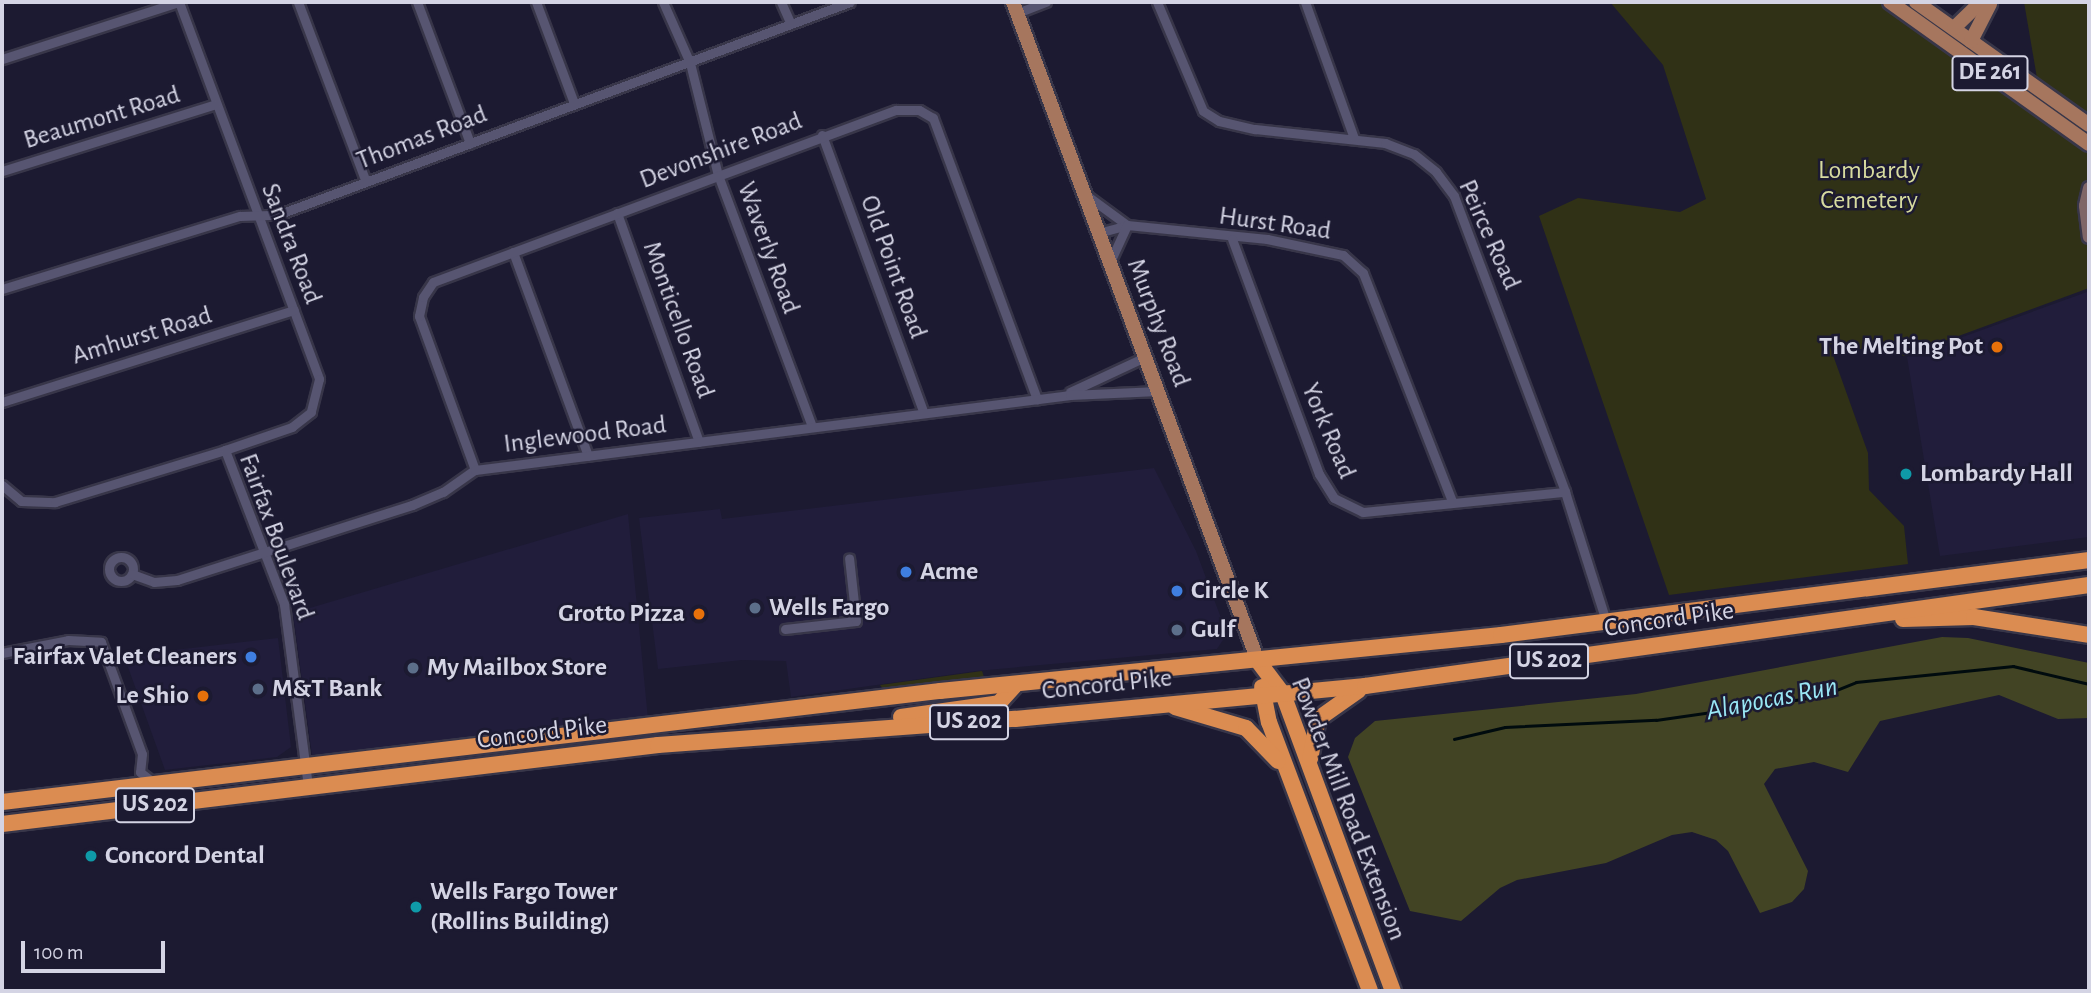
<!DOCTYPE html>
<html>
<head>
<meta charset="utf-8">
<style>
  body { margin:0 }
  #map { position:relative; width:2091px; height:993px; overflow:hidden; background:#1c1a31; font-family:"Alegreya Sans",sans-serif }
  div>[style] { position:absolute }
  .built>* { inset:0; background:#211d3b }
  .green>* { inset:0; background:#303116 }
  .forest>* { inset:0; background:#424424 }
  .stream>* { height:2.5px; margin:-1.25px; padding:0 1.25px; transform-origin:1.25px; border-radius:1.25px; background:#000b0e }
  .roads { filter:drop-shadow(2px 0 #383649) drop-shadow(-2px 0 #383649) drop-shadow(0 2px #383649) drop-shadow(0 -2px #383649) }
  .street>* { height:9px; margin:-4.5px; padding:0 4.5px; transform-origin:4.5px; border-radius:4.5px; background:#575571 }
  .street>.ring { margin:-4.5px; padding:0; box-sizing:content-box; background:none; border:9px solid #575571; border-radius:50% }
  .secondary>* { height:12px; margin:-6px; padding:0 6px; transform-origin:6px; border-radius:6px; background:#7f6667 }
  .primary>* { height:14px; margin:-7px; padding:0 7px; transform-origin:7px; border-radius:7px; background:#a6765e }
  .highway>* { height:16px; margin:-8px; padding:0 8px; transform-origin:8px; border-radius:8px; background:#db8c51 }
  .dots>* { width:19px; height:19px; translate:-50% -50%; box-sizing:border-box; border:4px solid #1c1a31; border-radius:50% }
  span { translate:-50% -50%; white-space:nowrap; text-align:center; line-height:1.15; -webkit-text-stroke:5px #1c1a31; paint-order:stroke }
  .shield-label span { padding:2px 5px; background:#1c1a31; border:2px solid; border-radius:5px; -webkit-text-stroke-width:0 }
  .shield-label { font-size:24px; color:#d4d4e4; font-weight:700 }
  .street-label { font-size:26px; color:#d4d4e4 }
  .park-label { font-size:26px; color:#d7db9f }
  .poi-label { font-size:26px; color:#d4d4e4; font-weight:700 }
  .right { translate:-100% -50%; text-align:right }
  .left { translate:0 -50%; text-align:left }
  .water-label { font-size:28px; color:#99e7f5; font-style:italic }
  .frame { position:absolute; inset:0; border:4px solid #d4d4e4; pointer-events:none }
  .scale { position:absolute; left:21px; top:941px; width:144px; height:32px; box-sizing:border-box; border:4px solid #d4d4e4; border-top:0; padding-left:9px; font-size:21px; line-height:24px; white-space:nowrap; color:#d4d4e4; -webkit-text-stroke:5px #1c1a31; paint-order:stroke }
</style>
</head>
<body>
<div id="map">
  <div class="built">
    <i style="clip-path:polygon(2087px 292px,2089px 537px,1940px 556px,1907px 357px)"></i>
    <i style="clip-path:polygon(1154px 468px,1196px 551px,1227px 634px,1217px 649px,976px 671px,791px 697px,786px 661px,742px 660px,658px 669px,639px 518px,720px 509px,722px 519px)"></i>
    <i style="clip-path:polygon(628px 514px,648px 719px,312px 755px,293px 613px)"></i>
    <i style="clip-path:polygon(278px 638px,291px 747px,277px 757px,165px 770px,124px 656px)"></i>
  </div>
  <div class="green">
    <i style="clip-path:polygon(1610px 2px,1890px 2px,2089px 144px,2089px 288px,1904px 356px,1829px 344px,1868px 453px,1869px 490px,1904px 526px,1908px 564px,1669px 595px,1539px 216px,1578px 198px,1680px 212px,1706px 199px,1663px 65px)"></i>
    <i style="clip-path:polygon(2024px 2px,2089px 2px,2089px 114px,2037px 78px)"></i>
    <i style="clip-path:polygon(982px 671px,984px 677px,883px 689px,880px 685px)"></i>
  </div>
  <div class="forest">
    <i style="clip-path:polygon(1942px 637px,1968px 638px,2089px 663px,2089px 718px,2058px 719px,1999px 695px,1880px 721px,1848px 772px,1814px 762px,1775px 769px,1764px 784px,1808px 871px,1804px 889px,1792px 902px,1760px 913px,1728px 851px,1716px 840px,1692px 832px,1672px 835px,1606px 863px,1517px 880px,1500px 888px,1461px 921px,1410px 911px,1348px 757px,1355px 738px,1375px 721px,1636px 694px)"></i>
  </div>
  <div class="stream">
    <i style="left:1454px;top:739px;width:52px;rotate:-13.2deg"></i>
    <i style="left:1505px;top:727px;width:151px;rotate:-2.7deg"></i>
    <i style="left:1656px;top:720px;width:168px;rotate:-8.2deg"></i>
    <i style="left:1822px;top:696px;width:37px;rotate:-22deg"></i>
    <i style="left:1856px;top:682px;width:158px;rotate:-5.8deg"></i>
    <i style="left:2013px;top:666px;width:78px;rotate:13.3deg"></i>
  </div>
  <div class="roads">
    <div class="street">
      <i style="left:298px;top:2px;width:192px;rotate:69.3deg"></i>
      <i style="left:417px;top:2px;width:151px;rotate:69.4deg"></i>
      <i style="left:536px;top:2px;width:108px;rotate:69.4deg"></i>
      <i style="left:663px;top:2px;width:67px;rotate:66.1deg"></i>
      <i style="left:690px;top:63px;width:115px;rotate:76deg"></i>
      <i style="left:718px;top:175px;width:269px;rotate:69.5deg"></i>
      <i style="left:781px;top:2px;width:24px;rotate:66deg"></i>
      <i style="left:1157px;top:2px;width:118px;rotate:67.1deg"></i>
      <i style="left:1203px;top:111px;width:19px;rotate:32deg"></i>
      <i style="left:1219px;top:121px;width:37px;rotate:13deg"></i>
      <i style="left:1255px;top:129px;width:131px;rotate:6.1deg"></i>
      <i style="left:1385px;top:143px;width:31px;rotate:21deg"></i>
      <i style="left:1414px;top:154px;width:28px;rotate:39deg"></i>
      <i style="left:1436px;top:172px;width:30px;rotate:53deg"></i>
      <i style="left:1454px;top:196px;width:316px;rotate:69.4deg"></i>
      <i style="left:1565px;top:492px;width:135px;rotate:72.4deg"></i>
      <i style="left:1305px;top:2px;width:145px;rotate:70.2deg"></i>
      <i style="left:1017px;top:13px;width:31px;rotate:-21deg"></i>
      <i style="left:2px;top:59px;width:186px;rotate:-17.9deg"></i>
      <i style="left:179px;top:2px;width:402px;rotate:69.6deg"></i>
      <i style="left:319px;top:379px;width:34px;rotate:104deg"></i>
      <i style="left:311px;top:412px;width:24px;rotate:142deg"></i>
      <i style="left:292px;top:427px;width:71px;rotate:161.1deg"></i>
      <i style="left:822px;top:135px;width:296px;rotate:69.9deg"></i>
      <i style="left:2px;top:171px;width:224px;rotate:-17.4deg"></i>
      <i style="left:1086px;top:195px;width:51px;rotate:36.2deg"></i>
      <i style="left:617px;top:213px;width:243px;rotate:70.3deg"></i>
      <i style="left:1098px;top:233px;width:30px;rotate:-15deg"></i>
      <i style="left:1127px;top:225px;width:141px;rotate:5.7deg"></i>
      <i style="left:1267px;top:239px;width:78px;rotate:11.9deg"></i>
      <i style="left:1343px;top:255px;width:27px;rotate:42deg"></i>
      <i style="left:1363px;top:273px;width:245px;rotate:68.7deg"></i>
      <i style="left:1232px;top:239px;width:251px;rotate:69.7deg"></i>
      <i style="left:1319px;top:474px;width:28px;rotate:58deg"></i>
      <i style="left:1334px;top:498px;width:32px;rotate:26deg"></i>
      <i style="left:1363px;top:512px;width:203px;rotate:-5.7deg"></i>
      <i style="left:513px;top:252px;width:217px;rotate:69.8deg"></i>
      <i style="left:1110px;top:262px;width:41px;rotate:-65.3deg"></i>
      <i style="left:2px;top:289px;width:249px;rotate:-17.1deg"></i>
      <i style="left:240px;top:216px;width:37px;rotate:-2deg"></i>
      <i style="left:277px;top:215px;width:611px;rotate:-20.39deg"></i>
      <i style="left:1070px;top:392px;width:83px;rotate:-25deg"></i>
      <i style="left:2px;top:402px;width:306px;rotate:-17.5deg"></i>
      <i style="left:475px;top:470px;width:164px;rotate:-110deg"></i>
      <i style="left:419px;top:316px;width:19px;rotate:-78deg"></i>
      <i style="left:423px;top:297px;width:18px;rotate:-56deg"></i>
      <i style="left:433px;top:282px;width:494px;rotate:-20.4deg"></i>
      <i style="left:896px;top:110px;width:23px"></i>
      <i style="left:919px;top:110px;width:16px;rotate:30deg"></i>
      <i style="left:933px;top:118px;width:300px;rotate:69.7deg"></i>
      <i style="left:2px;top:485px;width:25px;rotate:40deg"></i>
      <i style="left:21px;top:501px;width:34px;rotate:2deg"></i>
      <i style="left:55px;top:502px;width:178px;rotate:-17deg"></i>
      <i style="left:225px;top:450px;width:165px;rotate:69deg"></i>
      <i style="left:284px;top:604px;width:184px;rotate:82.5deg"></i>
      <i class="ring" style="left:109px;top:557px;width:15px;height:15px"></i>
      <i style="left:132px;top:574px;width:23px;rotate:20deg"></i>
      <i style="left:154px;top:582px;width:23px;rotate:-5deg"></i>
      <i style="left:177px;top:580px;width:247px;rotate:-17.7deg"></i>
      <i style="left:412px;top:505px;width:34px;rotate:-23deg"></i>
      <i style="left:443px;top:492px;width:39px;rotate:-35deg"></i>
      <i style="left:475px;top:470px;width:600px;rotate:-7.18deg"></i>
      <i style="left:1070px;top:395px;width:88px;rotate:-2.6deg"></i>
      <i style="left:785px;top:629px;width:71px;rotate:-6.4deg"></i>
      <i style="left:856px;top:621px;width:63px;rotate:-96.3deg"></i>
      <i style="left:2px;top:653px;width:67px;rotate:-11.1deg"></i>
      <i style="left:68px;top:640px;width:33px;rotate:3deg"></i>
      <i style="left:101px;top:642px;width:119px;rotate:69.9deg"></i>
      <i style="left:142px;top:754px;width:18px;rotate:96deg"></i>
      <i style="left:140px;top:772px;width:18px;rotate:38deg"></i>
    </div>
    <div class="secondary">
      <i style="left:2089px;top:188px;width:18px;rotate:103deg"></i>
      <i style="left:2085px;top:206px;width:31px;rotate:83deg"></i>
    </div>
    <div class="primary">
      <i style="left:1013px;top:2px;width:703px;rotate:69.61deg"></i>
      <i style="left:1890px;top:2px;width:244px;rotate:35.5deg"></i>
      <i style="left:1916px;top:2px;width:212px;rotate:35.4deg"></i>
      <i style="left:1954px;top:28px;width:37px;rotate:-44deg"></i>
      <i style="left:1971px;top:41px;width:42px;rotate:-62.8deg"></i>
    </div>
    <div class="highway">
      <i style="left:1903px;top:619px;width:71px;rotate:-1.6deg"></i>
      <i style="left:1974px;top:617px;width:116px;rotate:8.9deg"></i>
      <i style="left:1258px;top:661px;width:41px;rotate:52.9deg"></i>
      <i style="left:1283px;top:694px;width:317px;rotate:69.7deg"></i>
      <i style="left:1262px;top:687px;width:36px;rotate:79deg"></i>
      <i style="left:1269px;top:722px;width:287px;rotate:69.4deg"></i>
      <i style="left:1175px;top:707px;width:74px;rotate:16.5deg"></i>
      <i style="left:1246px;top:728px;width:46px;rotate:45.9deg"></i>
      <i style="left:901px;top:717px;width:99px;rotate:-8.1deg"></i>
      <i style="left:999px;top:703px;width:25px;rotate:-48deg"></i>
      <i style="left:1310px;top:759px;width:41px;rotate:-78.7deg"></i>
      <i style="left:1318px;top:719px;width:50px;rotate:-35.3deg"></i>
      <i style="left:2px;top:802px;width:945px;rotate:-6.75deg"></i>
      <i style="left:940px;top:691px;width:564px;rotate:-5.7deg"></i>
      <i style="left:1501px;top:635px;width:593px;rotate:-7.27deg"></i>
      <i style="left:2px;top:824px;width:661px;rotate:-6.87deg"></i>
      <i style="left:658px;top:745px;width:358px;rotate:-4.2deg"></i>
      <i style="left:1015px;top:719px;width:352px;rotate:-5.4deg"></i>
      <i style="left:1365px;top:686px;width:731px;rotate:-7.94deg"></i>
    </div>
  </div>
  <div class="dots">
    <i style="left:1997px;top:347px;background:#e8710a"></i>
    <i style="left:1906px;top:474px;background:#0f9aa8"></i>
    <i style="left:906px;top:572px;background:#3f7fe0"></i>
    <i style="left:1177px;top:591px;background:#3f7fe0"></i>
    <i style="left:755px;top:608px;background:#5c6f8a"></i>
    <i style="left:699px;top:614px;background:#e8710a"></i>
    <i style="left:1177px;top:630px;background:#5c6f8a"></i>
    <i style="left:251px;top:657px;background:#3f7fe0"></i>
    <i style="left:413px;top:668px;background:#5c6f8a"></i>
    <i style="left:258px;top:689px;background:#5c6f8a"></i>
    <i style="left:203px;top:696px;background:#e8710a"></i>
    <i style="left:91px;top:856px;background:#0f9aa8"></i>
    <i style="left:416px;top:907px;background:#0f9aa8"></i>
  </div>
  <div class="shield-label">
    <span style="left:1990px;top:73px">DE 261</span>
    <span style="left:1549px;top:661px">US 202</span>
    <span style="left:969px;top:722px">US 202</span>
    <span style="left:155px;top:805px">US 202</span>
  </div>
  <div class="street-label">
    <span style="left:102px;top:118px;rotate:-17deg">Beaumont Road</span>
    <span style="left:422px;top:138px;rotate:-21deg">Thomas Road</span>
    <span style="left:721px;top:151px;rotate:-21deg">Devonshire Road</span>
    <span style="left:1275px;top:224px;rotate:8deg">Hurst Road</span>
    <span style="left:1489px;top:235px;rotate:66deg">Peirce Road</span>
    <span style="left:291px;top:244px;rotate:69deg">Sandra Road</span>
    <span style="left:768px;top:248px;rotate:70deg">Waverly Road</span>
    <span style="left:893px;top:267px;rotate:70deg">Old Point Road</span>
    <span style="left:678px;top:320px;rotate:70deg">Monticello Road</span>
    <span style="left:1158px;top:323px;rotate:69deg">Murphy Road</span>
    <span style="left:142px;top:336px;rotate:-17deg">Amhurst Road</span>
    <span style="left:1328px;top:431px;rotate:67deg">York Road</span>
    <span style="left:585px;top:435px;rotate:-7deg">Inglewood Road</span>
    <span style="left:276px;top:537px;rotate:70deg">Fairfax Boulevard</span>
    <span style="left:1669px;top:620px;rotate:-8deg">Concord Pike</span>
    <span style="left:1107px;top:685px;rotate:-6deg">Concord Pike</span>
    <span style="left:542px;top:733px;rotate:-7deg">Concord Pike</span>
    <span style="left:1348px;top:809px;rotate:69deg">Powder Mill Road Extension</span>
  </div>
  <div class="park-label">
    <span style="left:1869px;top:186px">Lombardy<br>Cemetery</span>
  </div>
  <div class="poi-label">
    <span class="right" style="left:1983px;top:347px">The Melting Pot</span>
    <span class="left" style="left:1920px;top:474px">Lombardy Hall</span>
    <span class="left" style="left:920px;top:572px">Acme</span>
    <span class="left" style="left:1191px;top:591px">Circle K</span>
    <span class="left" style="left:769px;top:608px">Wells Fargo</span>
    <span class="right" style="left:685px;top:614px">Grotto Pizza</span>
    <span class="left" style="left:1191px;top:630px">Gulf</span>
    <span class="right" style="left:237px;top:657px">Fairfax Valet Cleaners</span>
    <span class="left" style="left:427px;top:668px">My Mailbox Store</span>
    <span class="left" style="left:272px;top:689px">M&amp;T Bank</span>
    <span class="right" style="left:189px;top:696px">Le Shio</span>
    <span class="left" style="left:105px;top:856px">Concord Dental</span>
    <span class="left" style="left:430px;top:907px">Wells Fargo Tower<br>(Rollins Building)</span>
  </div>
  <div class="water-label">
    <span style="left:1772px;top:699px;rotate:-11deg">Alapocas Run</span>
  </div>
  <div class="frame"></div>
  <div class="scale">100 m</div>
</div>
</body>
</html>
